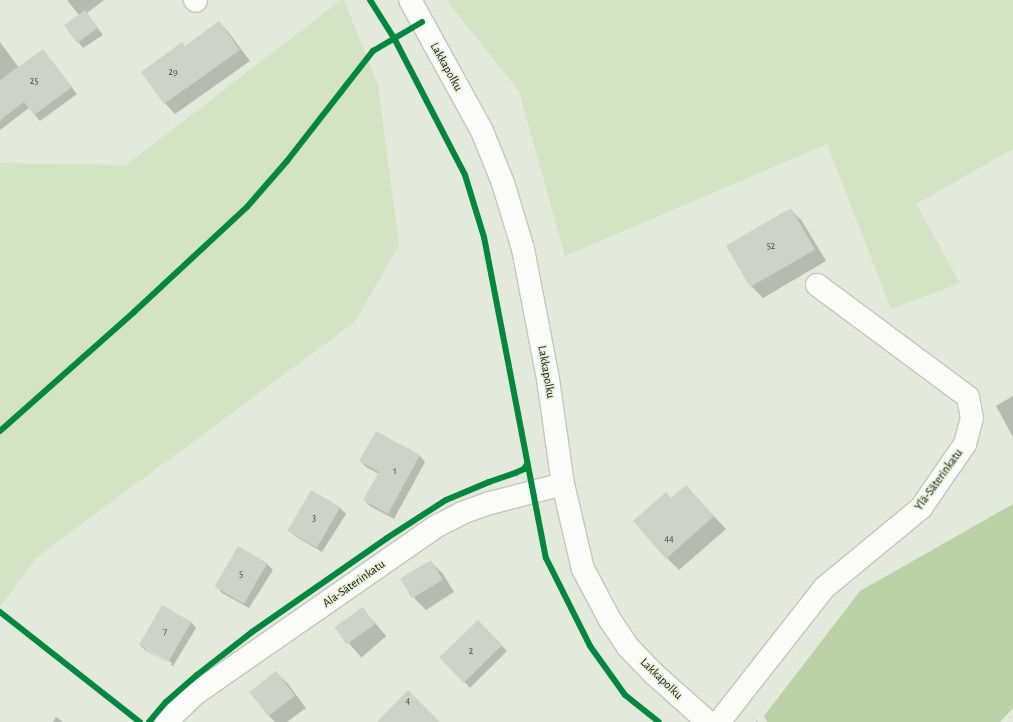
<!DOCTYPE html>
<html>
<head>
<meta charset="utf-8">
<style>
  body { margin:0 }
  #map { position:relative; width:1013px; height:722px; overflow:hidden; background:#e3eadc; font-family:"Alegreya Sans",sans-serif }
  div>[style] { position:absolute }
  .green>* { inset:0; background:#d3e3c3 }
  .forest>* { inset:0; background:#bbd1a6 }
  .shadow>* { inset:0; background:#0003; transform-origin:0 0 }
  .building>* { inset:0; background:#cdd3c8; transform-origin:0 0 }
  .path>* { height:2.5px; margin-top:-1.25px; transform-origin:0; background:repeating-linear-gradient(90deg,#cfd1cd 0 1px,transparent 0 4px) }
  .roads { filter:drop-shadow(1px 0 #c1c7bc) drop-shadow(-1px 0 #c1c7bc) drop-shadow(0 1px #c1c7bc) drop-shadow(0 -1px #c1c7bc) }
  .minor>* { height:22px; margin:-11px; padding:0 11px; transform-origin:11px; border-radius:11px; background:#fbfcfa }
  .cycleway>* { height:6px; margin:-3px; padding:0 3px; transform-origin:3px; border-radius:3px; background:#00873e }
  span { translate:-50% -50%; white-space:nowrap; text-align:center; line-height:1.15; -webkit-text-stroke:3px #e3f0d6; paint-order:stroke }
  .number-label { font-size:10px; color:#43483e }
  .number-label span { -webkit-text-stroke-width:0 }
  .street-label { font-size:12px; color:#151910 }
</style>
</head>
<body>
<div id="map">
  <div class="green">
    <i style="clip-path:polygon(341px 0,344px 0,378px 85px,399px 245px,355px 322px,37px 557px,0 607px,0 163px,126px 165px)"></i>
    <i style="clip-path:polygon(446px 0,1013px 0,1013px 149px,916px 204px,960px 283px,891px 309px,827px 144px,565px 256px,519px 91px)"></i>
  </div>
  <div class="forest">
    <i style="clip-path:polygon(1013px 504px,1013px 708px,1000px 722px,767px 722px,764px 716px,860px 591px)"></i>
  </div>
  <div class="shadow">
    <i style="clip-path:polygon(67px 0,104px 0,87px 13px,103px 35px,83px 48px,65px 25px,79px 15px)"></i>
    <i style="clip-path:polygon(219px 22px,229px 33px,250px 61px,175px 114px,165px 103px,185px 47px)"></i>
    <i style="clip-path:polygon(0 42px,19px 68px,43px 50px,77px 94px,40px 121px,29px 108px,0 130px)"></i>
    <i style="clip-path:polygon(790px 209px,802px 221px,826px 261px,763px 298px,751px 286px)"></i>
    <i style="clip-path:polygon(1013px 396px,1013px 437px,996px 406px)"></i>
    <i style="clip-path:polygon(376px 432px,420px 456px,425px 462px,394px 519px,370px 506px,364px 500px,379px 474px,366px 467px,360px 461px)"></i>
    <i style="clip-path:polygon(686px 486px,726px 529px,679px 570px,667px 558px,671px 499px)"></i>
    <i style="clip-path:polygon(311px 491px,340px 508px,346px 514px,322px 552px,295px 536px,289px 531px)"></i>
    <i style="clip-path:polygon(238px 548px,267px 564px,273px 570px,249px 608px,222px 593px,217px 587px)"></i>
    <i style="clip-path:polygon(431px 562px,443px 574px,454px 592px,426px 610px,414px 598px)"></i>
    <i style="left:362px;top:608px;width:37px;height:33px;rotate:49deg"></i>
    <i style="clip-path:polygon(evenodd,191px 622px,196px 628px,173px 666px,146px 651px,140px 645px,191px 622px,146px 648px,172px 663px,171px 665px,146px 650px,146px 648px)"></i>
    <i style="left:478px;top:622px;width:41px;height:52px;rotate:45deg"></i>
    <i style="clip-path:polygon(276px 672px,288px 684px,306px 708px,287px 722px,275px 722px,268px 715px)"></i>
    <i style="clip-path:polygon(56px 717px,63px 722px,53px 722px)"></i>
  </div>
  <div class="building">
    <i style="left:85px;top:10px;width:22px;height:26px;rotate:54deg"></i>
    <i style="clip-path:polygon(219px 21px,240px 50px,164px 104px,141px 72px,182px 42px,185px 46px)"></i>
    <i style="clip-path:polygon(43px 49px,72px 87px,34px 115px,24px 102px,0 120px,0 80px)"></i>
    <i style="left:791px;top:208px;width:48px;height:75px;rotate:60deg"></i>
    <i style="clip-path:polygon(376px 431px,420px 455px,388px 514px,363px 500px,379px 472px,359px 461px)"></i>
    <i style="clip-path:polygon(686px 485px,714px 516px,666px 559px,633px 521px,666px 492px,671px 498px)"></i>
    <i style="left:311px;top:490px;width:34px;height:47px;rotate:30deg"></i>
    <i style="left:238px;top:546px;width:34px;height:47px;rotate:30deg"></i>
    <i style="left:431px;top:560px;width:23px;height:36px;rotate:59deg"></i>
    <i style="left:162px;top:605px;width:34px;height:46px;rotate:30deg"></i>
    <i style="left:363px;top:607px;width:21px;height:35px;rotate:55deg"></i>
    <i style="left:478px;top:620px;width:35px;height:54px;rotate:46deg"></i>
    <i style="left:276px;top:671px;width:31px;height:34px;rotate:52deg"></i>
    <i style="clip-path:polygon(408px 690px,440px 722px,377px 722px)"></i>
  </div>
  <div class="path">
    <i style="left:753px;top:718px;width:7px;rotate:34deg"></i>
  </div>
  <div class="roads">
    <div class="minor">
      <i style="left:195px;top:0;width:1px;rotate:45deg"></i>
      <i style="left:410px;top:0;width:149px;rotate:61.2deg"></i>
      <i style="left:482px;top:131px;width:56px;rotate:68deg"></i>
      <i style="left:503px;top:183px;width:69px;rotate:73.1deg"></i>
      <i style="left:523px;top:249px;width:132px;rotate:79.1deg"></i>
      <i style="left:548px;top:379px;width:106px;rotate:81.9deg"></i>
      <i style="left:563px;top:484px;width:87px;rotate:76.8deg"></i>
      <i style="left:583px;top:569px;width:58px;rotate:62.1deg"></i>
      <i style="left:610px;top:620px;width:32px;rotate:56deg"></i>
      <i style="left:628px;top:647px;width:36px;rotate:46deg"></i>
      <i style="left:653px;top:673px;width:74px;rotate:41.7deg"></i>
      <i style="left:166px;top:722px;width:40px;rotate:-44deg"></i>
      <i style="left:195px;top:694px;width:295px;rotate:-34.8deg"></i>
      <i style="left:437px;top:526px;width:28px;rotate:-27deg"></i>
      <i style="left:462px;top:513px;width:30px;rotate:-20deg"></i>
      <i style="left:490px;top:503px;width:75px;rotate:-14.6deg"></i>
      <i style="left:719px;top:722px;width:170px;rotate:-51.9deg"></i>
      <i style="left:824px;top:588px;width:126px;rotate:-39.5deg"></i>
      <i style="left:921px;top:508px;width:78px;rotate:-55.5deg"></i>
      <i style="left:965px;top:444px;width:27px;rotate:-75deg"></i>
      <i style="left:972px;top:418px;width:21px;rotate:-101deg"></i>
      <i style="left:968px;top:397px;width:188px;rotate:-143.4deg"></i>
    </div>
  </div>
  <div class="cycleway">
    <i style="left:370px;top:0;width:45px;rotate:57.7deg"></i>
    <i style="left:394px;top:38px;width:154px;rotate:62.6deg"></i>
    <i style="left:465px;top:175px;width:65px;rotate:73deg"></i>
    <i style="left:484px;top:237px;width:327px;rotate:79.1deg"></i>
    <i style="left:546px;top:558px;width:98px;rotate:63.4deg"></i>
    <i style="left:590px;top:646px;width:60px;rotate:54.5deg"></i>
    <i style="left:625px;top:695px;width:43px;rotate:38.5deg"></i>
    <i style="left:0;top:431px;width:179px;rotate:-41.6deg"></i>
    <i style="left:134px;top:312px;width:154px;rotate:-42.9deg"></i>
    <i style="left:247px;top:207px;width:61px;rotate:-49deg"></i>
    <i style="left:287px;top:161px;width:140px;rotate:-52deg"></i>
    <i style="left:373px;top:51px;width:57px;rotate:-30.6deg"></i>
    <i style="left:0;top:612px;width:178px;rotate:38.2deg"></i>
    <i style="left:149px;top:722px;width:26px;rotate:-50deg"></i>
    <i style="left:166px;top:702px;width:41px;rotate:-41.1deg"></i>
    <i style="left:197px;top:675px;width:70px;rotate:-38deg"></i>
    <i style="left:252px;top:632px;width:165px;rotate:-34.8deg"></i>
    <i style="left:387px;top:538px;width:70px;rotate:-32.8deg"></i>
    <i style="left:446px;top:500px;width:47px;rotate:-22.7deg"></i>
    <i style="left:489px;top:482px;width:28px;rotate:-19deg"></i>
    <i style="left:515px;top:473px;width:10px;rotate:-24deg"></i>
    <i style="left:524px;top:469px;width:6px;rotate:-59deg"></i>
  </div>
  <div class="number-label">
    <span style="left:173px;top:73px">29</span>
    <span style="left:34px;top:82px">25</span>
    <span style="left:771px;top:247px">52</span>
    <span style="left:395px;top:472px">1</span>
    <span style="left:314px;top:519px">3</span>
    <span style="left:669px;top:540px">44</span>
    <span style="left:241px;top:575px">5</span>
    <span style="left:165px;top:633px">7</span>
    <span style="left:471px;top:652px">2</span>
    <span style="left:408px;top:702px">4</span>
  </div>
  <div class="street-label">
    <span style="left:446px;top:67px;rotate:61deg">Lakkapolku</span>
    <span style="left:546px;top:372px;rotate:80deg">Lakkapolku</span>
    <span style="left:939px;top:480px;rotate:-54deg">Ylä-Säterinkatu</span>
    <span style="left:354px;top:584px;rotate:-35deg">Ala-Säterinkatu</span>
    <span style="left:661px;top:679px;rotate:44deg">Lakkapolku</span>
  </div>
</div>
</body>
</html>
